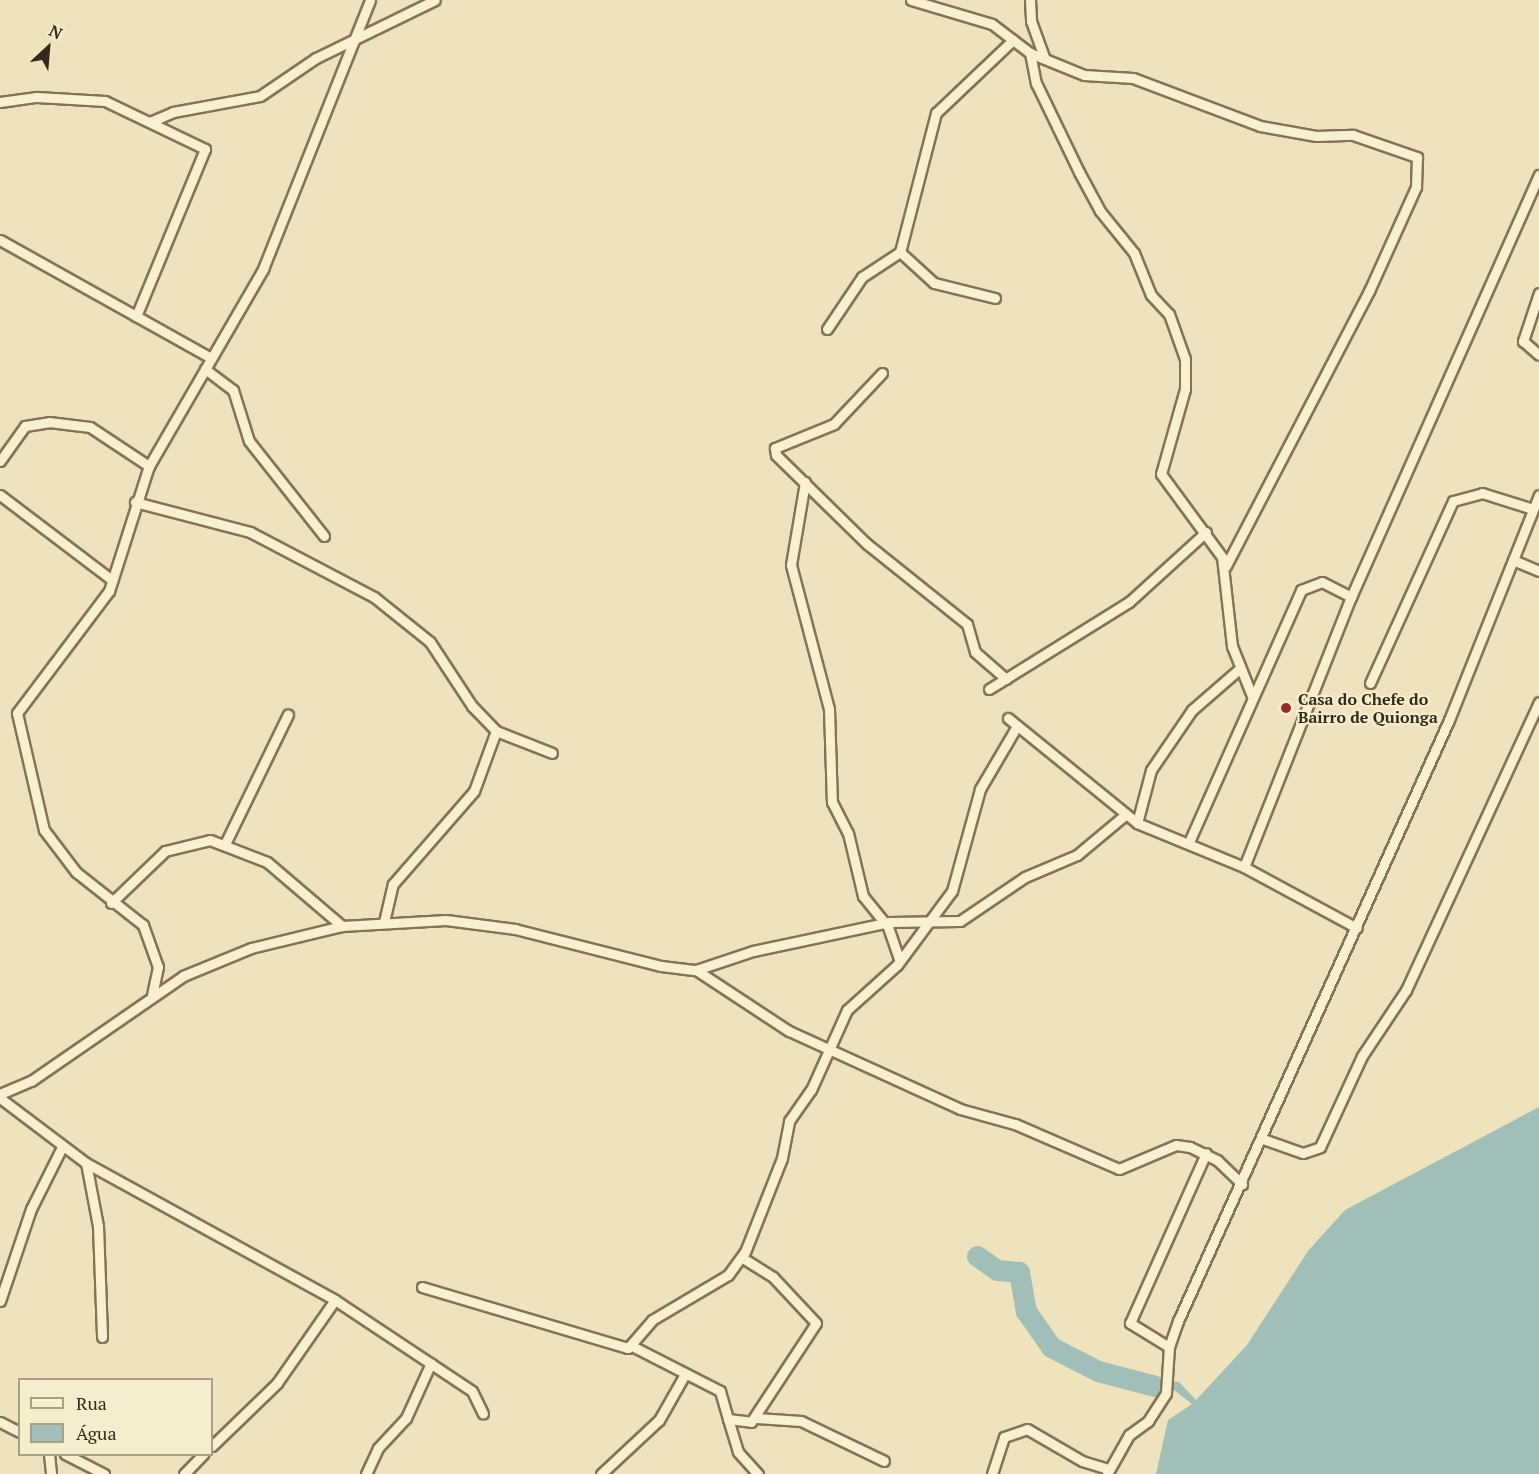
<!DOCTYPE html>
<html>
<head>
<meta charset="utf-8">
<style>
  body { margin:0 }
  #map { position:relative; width:1539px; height:1474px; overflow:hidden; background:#eee3bd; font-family:"PT Serif",serif }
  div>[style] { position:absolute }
  .water>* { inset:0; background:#a1bfb8 }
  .river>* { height:21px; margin:-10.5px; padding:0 10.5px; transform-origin:10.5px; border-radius:10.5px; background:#a1bfb8 }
  .roads { filter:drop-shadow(2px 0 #867356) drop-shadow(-2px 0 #867356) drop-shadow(0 2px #867356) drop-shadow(0 -2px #867356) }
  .minor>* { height:9px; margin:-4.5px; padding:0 4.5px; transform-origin:4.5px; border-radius:4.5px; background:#f9f0d0 }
  .dots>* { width:16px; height:16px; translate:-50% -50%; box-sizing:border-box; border:3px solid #f6edcd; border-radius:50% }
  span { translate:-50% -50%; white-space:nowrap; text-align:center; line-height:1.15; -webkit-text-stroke:4.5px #f6edcd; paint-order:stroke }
  .poi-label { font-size:16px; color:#35291b; font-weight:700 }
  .left { translate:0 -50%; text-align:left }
  .legend { position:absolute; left:18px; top:1378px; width:195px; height:78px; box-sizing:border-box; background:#f6edcd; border:2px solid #a99f86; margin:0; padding:8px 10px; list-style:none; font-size:18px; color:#35291b }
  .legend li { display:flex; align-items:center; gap:12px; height:30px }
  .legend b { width:30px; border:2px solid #a99f86 }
  .north { position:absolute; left:18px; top:18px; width:60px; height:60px; -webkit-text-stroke:4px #f6edcd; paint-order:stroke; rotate:26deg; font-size:16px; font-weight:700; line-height:24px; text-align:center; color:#35291b }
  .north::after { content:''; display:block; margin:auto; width:21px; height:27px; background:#35291b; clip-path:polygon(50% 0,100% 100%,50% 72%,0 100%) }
</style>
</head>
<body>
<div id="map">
  <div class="water">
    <i style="clip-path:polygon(1539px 1107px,1539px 1474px,1156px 1474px,1168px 1420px,1192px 1404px,1170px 1387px,1151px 1391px,1128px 1378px,1179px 1382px,1196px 1400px,1247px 1345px,1308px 1251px,1345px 1210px)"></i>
  </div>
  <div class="river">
    <i style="left:977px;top:1256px;width:24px;rotate:35deg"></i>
    <i style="left:997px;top:1270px;width:22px;rotate:5deg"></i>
    <i style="left:1019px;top:1272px;width:40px;rotate:80deg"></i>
    <i style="left:1026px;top:1311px;width:44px;rotate:55.2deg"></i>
    <i style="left:1051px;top:1347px;width:53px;rotate:27.1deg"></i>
    <i style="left:1098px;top:1371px;width:59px;rotate:14.7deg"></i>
  </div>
  <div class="roads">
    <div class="minor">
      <i style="left:911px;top:0;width:84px;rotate:16.5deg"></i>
      <i style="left:992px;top:24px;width:48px;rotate:37.3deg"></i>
      <i style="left:1030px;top:53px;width:58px;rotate:22.2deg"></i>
      <i style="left:1084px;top:75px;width:49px;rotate:3.5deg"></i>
      <i style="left:1133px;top:78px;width:136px;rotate:20.7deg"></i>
      <i style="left:1260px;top:126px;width:57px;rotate:10.1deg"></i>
      <i style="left:1316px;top:136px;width:37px;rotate:-2deg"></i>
      <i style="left:1353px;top:135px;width:68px;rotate:19deg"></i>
      <i style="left:1417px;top:157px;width:30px;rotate:92deg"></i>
      <i style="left:1416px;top:187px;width:114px;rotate:114.3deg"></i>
      <i style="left:1369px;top:291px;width:310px;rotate:117.5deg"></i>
      <i style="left:1030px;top:0;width:21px;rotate:87deg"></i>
      <i style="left:1031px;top:21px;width:38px;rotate:70deg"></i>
      <i style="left:1030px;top:53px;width:31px;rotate:79deg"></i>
      <i style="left:1036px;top:83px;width:99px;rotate:64.2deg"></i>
      <i style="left:1079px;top:172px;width:44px;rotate:61.7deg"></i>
      <i style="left:1100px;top:211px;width:54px;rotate:51deg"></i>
      <i style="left:1134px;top:253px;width:45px;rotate:68deg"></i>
      <i style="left:1151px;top:295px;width:26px;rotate:47deg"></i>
      <i style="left:1169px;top:314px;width:48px;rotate:70.4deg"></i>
      <i style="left:1185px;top:359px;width:30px;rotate:90deg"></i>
      <i style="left:1185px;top:389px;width:88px;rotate:105.8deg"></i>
      <i style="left:1161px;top:474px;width:103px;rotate:53.7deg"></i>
      <i style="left:1222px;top:557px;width:90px;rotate:83.6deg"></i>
      <i style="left:1232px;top:646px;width:54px;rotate:68.2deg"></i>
      <i style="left:0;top:102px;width:37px;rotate:-8deg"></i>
      <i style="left:37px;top:97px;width:68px;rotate:3.4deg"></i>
      <i style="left:105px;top:101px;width:111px;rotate:25.6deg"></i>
      <i style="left:205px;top:149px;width:181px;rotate:112.4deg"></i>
      <i style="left:150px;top:122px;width:25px;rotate:-23deg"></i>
      <i style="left:173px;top:112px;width:88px;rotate:-10.4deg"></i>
      <i style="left:260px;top:96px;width:68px;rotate:-34.2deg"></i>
      <i style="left:316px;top:58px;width:132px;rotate:-26deg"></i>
      <i style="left:0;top:240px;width:242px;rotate:29.2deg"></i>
      <i style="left:1539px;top:293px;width:51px;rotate:108.4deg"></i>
      <i style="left:1523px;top:341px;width:21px;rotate:41deg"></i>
      <i style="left:995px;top:298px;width:63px;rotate:-166.2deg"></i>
      <i style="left:934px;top:283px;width:46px;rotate:-137.6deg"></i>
      <i style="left:900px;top:252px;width:144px;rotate:-75.5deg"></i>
      <i style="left:936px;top:113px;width:106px;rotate:-43.5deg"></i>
      <i style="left:827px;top:329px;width:63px;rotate:-56.1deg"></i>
      <i style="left:862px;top:277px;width:45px;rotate:-33.3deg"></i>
      <i style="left:205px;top:369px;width:35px;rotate:37deg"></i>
      <i style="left:233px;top:390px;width:53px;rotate:72.6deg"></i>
      <i style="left:249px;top:441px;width:121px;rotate:51.7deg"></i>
      <i style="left:882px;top:373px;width:70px;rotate:133.3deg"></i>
      <i style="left:834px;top:424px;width:64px;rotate:157.9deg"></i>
      <i style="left:775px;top:448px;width:7px;rotate:82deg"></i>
      <i style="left:776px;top:455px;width:127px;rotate:44.4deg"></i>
      <i style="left:867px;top:544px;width:128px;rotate:38.7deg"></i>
      <i style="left:967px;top:624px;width:29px;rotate:74deg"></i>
      <i style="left:975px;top:652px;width:41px;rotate:41.1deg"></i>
      <i style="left:0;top:461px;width:43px;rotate:-54.5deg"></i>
      <i style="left:25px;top:426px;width:24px;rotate:-9deg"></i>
      <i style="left:49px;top:422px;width:41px;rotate:7deg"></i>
      <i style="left:90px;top:427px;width:71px;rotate:33.5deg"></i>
      <i style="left:805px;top:482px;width:84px;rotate:99.6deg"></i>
      <i style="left:791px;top:565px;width:149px;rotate:75.2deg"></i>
      <i style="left:829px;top:709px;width:93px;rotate:88.2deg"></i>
      <i style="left:832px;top:802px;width:35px;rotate:63deg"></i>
      <i style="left:848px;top:833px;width:65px;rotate:76.6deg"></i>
      <i style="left:863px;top:896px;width:40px;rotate:51deg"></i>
      <i style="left:888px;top:927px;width:36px;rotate:71deg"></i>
      <i style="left:0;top:495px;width:141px;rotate:37.2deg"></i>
      <i style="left:135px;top:502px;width:119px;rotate:14.6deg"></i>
      <i style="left:250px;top:532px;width:140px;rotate:27.7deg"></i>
      <i style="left:374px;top:597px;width:72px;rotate:38.8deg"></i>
      <i style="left:430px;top:642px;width:77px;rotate:56.7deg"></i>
      <i style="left:472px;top:706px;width:35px;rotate:46deg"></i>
      <i style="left:496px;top:731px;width:60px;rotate:21.4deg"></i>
      <i style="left:1513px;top:560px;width:28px;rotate:23deg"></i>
      <i style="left:1370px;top:683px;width:200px;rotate:-65.5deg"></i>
      <i style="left:1453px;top:501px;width:30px;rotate:-15deg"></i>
      <i style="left:1482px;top:493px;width:53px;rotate:17.4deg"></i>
      <i style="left:989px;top:689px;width:165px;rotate:-31.9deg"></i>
      <i style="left:1129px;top:602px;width:104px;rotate:-42.3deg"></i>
      <i style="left:1008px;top:718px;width:166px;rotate:39.1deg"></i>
      <i style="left:1137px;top:823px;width:116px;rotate:22.4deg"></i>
      <i style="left:1244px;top:867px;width:128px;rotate:28.4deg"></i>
      <i style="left:1137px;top:823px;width:55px;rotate:-75.2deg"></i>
      <i style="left:1151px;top:770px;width:73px;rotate:-55.7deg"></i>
      <i style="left:1192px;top:710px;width:61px;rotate:-41deg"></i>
      <i style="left:1189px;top:842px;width:276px;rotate:-66deg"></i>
      <i style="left:1301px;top:590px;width:22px;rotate:-21deg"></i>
      <i style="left:1322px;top:582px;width:33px;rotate:27deg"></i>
      <i style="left:225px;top:844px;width:144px;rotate:-64.1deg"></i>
      <i style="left:1244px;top:867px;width:290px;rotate:-68.4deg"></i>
      <i style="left:1351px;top:597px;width:462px;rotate:-66deg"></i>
      <i style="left:111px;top:903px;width:75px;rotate:-43.9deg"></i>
      <i style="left:165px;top:851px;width:46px;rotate:-13.7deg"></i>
      <i style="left:210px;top:840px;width:61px;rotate:21.1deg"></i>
      <i style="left:267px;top:862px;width:99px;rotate:40.5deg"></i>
      <i style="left:384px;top:922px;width:39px;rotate:-77deg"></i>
      <i style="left:393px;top:884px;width:123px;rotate:-48.9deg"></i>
      <i style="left:474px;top:791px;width:64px;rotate:-69.9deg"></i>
      <i style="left:696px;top:970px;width:60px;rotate:-18.4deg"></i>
      <i style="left:753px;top:951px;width:139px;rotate:-12deg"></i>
      <i style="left:889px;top:922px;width:71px;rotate:-0.8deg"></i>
      <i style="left:960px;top:921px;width:78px;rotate:-34.1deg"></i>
      <i style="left:1025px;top:877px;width:56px;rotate:-22.9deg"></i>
      <i style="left:1077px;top:855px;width:62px;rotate:-39.8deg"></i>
      <i style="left:152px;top:995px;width:29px;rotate:-78deg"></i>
      <i style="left:158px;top:967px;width:45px;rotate:-109.7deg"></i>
      <i style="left:143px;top:925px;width:85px;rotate:-141.7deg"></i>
      <i style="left:76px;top:872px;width:53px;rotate:-127.3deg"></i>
      <i style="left:44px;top:830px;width:120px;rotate:-103deg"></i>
      <i style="left:17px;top:713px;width:153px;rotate:-53deg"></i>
      <i style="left:109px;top:591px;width:131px;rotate:-72.3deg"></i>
      <i style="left:149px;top:466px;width:228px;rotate:-59.9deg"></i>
      <i style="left:263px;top:269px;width:289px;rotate:-68.3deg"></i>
      <i style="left:0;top:1094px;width:34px;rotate:-23deg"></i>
      <i style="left:31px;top:1081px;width:185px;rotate:-34.6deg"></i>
      <i style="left:183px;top:976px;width:74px;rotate:-22.4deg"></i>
      <i style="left:251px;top:948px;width:94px;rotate:-13.6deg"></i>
      <i style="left:342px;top:926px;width:104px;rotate:-3.3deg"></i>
      <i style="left:446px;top:920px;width:70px;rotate:7.4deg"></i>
      <i style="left:515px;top:929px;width:151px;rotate:14.2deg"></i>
      <i style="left:661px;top:966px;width:35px;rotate:7deg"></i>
      <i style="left:696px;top:970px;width:111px;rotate:33.3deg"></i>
      <i style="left:789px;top:1031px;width:188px;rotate:24.5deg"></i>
      <i style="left:960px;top:1109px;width:57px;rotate:15.3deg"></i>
      <i style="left:1015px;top:1124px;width:113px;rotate:23.4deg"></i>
      <i style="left:1119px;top:1169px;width:62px;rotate:-22.8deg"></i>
      <i style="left:1176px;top:1145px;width:14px;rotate:8deg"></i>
      <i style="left:1190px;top:1147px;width:30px;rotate:26deg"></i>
      <i style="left:1217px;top:1160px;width:35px;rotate:44deg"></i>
      <i style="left:0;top:1098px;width:108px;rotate:37.1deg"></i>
      <i style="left:86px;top:1163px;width:284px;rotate:28.8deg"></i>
      <i style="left:335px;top:1300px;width:164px;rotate:33.6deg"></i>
      <i style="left:472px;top:1391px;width:25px;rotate:64deg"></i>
      <i style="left:1263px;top:1139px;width:42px;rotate:19.3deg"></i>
      <i style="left:1303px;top:1153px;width:18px;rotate:-19deg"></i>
      <i style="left:1320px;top:1147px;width:100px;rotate:-65.2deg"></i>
      <i style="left:1362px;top:1056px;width:79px;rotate:-56.3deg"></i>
      <i style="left:1406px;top:990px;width:317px;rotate:-65.2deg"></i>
      <i style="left:86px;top:1163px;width:64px;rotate:79.2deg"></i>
      <i style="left:98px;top:1226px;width:111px;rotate:87.9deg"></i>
      <i style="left:422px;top:1287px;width:215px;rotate:16.5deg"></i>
      <i style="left:628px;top:1348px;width:37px;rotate:-49deg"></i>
      <i style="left:652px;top:1320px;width:88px;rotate:-30.6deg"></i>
      <i style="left:728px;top:1275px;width:29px;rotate:-54deg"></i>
      <i style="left:745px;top:1252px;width:101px;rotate:-68.5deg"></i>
      <i style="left:782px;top:1158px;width:38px;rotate:-79deg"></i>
      <i style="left:789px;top:1121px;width:38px;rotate:-55deg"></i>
      <i style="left:811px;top:1090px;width:88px;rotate:-65.8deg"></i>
      <i style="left:847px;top:1010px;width:67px;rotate:-42deg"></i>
      <i style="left:897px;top:965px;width:92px;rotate:-53.4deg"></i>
      <i style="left:952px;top:891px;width:106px;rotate:-74.6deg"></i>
      <i style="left:980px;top:789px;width:73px;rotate:-59.6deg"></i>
      <i style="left:0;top:1301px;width:97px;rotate:-71.4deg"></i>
      <i style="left:31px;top:1209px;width:69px;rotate:-63.4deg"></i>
      <i style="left:632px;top:1346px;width:99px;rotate:27.1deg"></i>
      <i style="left:720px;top:1391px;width:29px;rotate:74deg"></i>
      <i style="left:728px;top:1419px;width:23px;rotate:7deg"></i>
      <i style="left:751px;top:1422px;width:118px;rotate:-56.7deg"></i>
      <i style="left:816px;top:1323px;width:63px;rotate:-133.1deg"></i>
      <i style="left:773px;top:1277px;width:36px;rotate:-148deg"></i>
      <i style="left:1169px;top:1347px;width:46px;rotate:-148.4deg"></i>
      <i style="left:1130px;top:1323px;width:186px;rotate:-65.9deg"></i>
      <i style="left:757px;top:1418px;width:44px;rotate:3.9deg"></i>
      <i style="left:801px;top:1421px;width:92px;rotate:25.7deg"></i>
      <i style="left:728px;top:1419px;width:34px;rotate:73deg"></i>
      <i style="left:738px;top:1452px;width:30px;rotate:48deg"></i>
      <i style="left:0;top:1422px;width:22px;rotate:27deg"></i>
      <i style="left:212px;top:1446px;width:91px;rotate:-44.1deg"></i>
      <i style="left:277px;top:1383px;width:101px;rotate:-55.1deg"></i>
      <i style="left:49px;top:1454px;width:20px;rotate:84deg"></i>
      <i style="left:65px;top:1454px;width:44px;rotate:27.1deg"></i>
      <i style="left:184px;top:1474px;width:28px;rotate:-46deg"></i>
      <i style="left:366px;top:1474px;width:29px;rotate:-65deg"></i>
      <i style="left:378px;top:1448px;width:41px;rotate:-47deg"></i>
      <i style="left:406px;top:1418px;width:60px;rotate:-65.6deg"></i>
      <i style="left:601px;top:1474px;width:79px;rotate:-43deg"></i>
      <i style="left:659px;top:1420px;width:53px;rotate:-60.5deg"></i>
      <i style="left:992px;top:1474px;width:39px;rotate:-72deg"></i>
      <i style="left:1004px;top:1437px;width:24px;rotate:-19deg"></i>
      <i style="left:1027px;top:1429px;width:64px;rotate:30.2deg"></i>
      <i style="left:1082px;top:1461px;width:28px;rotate:17deg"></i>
      <i style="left:1107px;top:1474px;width:45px;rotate:-60.6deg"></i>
      <i style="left:1129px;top:1435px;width:24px;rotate:-36deg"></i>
      <i style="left:1148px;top:1421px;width:33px;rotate:-57deg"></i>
      <i style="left:1166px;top:1393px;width:46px;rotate:-86.3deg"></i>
      <i style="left:1169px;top:1347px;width:28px;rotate:-71deg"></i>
      <i style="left:1178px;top:1321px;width:659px;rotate:-65.73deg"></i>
      <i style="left:1449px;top:720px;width:242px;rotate:-68.2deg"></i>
    </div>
  </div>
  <div class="dots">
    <i style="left:1286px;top:708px;background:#962c25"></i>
  </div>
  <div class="poi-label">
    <span class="left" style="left:1298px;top:708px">Casa do Chefe do<br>Bairro de Quionga</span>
  </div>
  <ul class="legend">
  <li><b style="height:8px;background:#f9f0d0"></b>Rua</li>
  <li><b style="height:16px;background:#a1bfb8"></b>Água</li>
  </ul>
  <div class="north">N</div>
</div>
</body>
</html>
